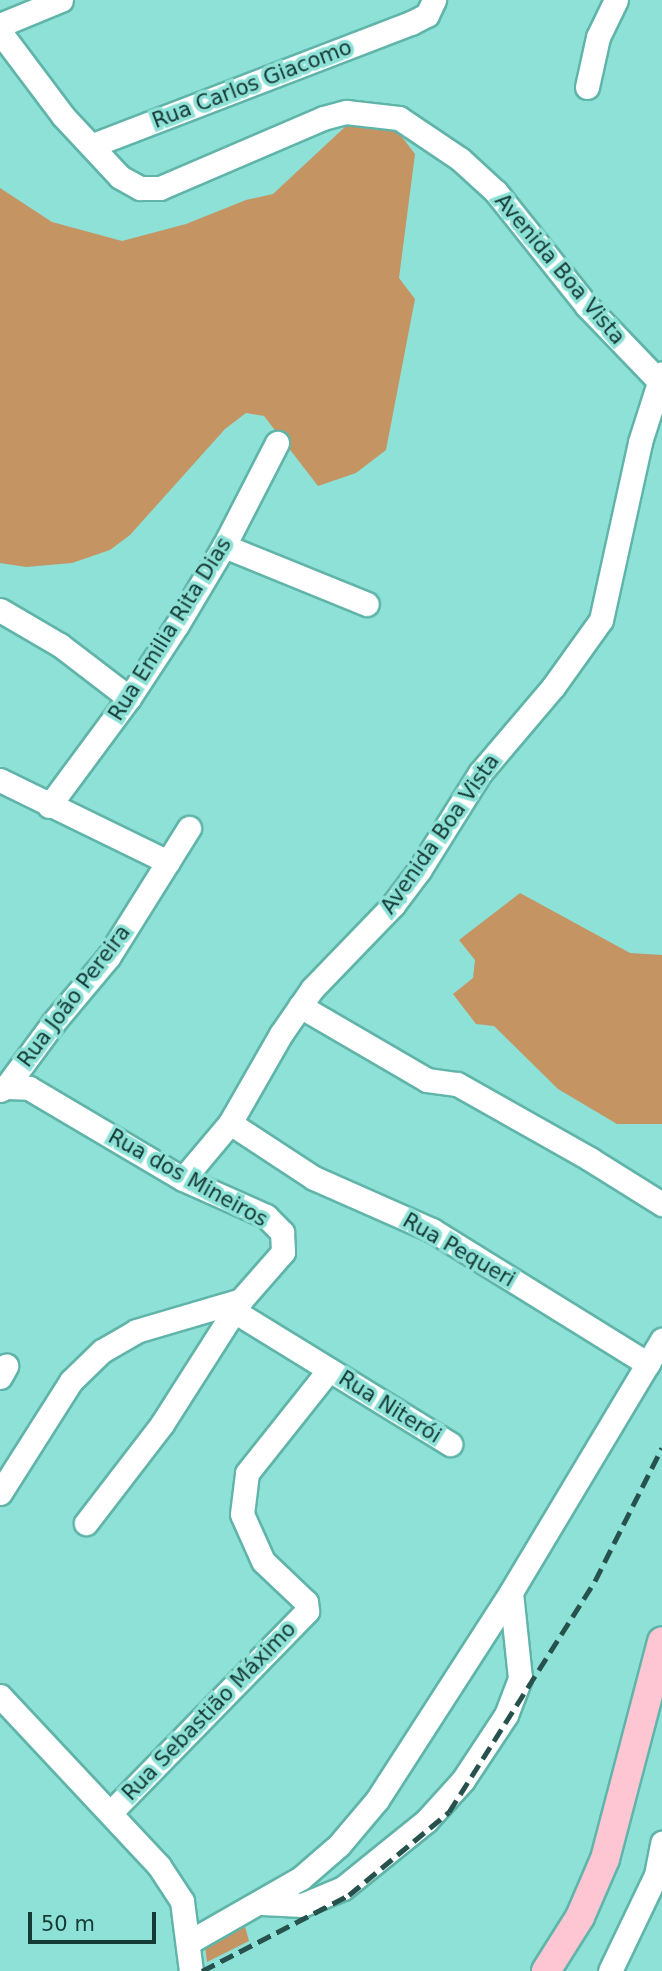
<!DOCTYPE html>
<html>
<head>
<meta charset="utf-8">
<style>
  body { margin:0 }
  #map { position:relative; width:662px; height:1971px; overflow:hidden; background:#8de1d6; font-family:"DejaVu Sans",sans-serif }
  div>[style] { position:absolute }
  .green>* { inset:0; background:#c59463 }
  .roads { filter:drop-shadow(2px 0 #60b4a9) drop-shadow(-2px 0 #60b4a9) drop-shadow(0 2px #60b4a9) drop-shadow(0 -2px #60b4a9) }
  .minor>* { height:23px; margin:-11.5px; padding:0 11.5px; transform-origin:11.5px; border-radius:11.5px; background:#fff }
  .major>* { height:28px; margin:-14px; padding:0 14px; transform-origin:14px; border-radius:14px; background:#fec5d3 }
  .rail>* { height:5px; margin-top:-2.5px; transform-origin:0; background:repeating-linear-gradient(90deg,#26514c 0 14px,transparent 0 21px) }
  span { translate:-50% -50%; white-space:nowrap; text-align:center; line-height:1.15; -webkit-text-stroke:7px #8de1d6; paint-order:stroke }
  .street-label { font-size:21px; color:#153935 }
  .scale { position:absolute; left:28px; top:1912px; width:128px; height:32px; box-sizing:border-box; border:4px solid #153935; border-top:0; padding-left:9px; font-size:21px; line-height:24px; white-space:nowrap; color:#153935; -webkit-text-stroke:5px #8de1d6; paint-order:stroke }
</style>
</head>
<body>
<div id="map">
  <div class="green">
    <i style="clip-path:polygon(376px 103px,415px 154px,399px 278px,415px 299px,386px 450px,356px 473px,318px 486px,264px 416px,246px 413px,225px 429px,130px 535px,110px 550px,72px 563px,26px 567px,0 563px,0 188px,52px 222px,122px 241px,186px 224px,246px 200px,273px 194px,346px 126px)"></i>
    <i style="clip-path:polygon(520px 893px,630px 953px,662px 955px,662px 1124px,617px 1124px,558px 1089px,494px 1026px,476px 1024px,453px 994px,473px 978px,475px 960px,459px 940px)"></i>
    <i style="clip-path:polygon(244px 1923px,249px 1941px,207px 1962px,205px 1946px,218px 1934px)"></i>
  </div>
  <div class="roads">
    <div class="minor">
      <i style="left:0;top:25px;width:66px;rotate:-22.3deg"></i>
      <i style="left:0;top:32px;width:105px;rotate:53.1deg"></i>
      <i style="left:63px;top:116px;width:83px;rotate:46.9deg"></i>
      <i style="left:120px;top:177px;width:23px;rotate:29deg"></i>
      <i style="left:140px;top:188px;width:20px"></i>
      <i style="left:160px;top:188px;width:177px;rotate:-23.2deg"></i>
      <i style="left:323px;top:118px;width:24px;rotate:-15deg"></i>
      <i style="left:346px;top:112px;width:53px;rotate:6.5deg"></i>
      <i style="left:399px;top:118px;width:73px;rotate:33.9deg"></i>
      <i style="left:460px;top:159px;width:49px;rotate:42.5deg"></i>
      <i style="left:496px;top:192px;width:146px;rotate:51.4deg"></i>
      <i style="left:587px;top:306px;width:103px;rotate:46.2deg"></i>
      <i style="left:587px;top:87px;width:51px;rotate:-77.6deg"></i>
      <i style="left:598px;top:37px;width:41px;rotate:-64.1deg"></i>
      <i style="left:93px;top:145px;width:341px;rotate:-21deg"></i>
      <i style="left:411px;top:23px;width:18px;rotate:-27deg"></i>
      <i style="left:427px;top:15px;width:17px;rotate:-65deg"></i>
      <i style="left:224px;top:546px;width:154px;rotate:22.1deg"></i>
      <i style="left:0;top:610px;width:69px;rotate:30.3deg"></i>
      <i style="left:60px;top:645px;width:87px;rotate:37.5deg"></i>
      <i style="left:0;top:780px;width:187px;rotate:26deg"></i>
      <i style="left:49px;top:806px;width:134px;rotate:-53.5deg"></i>
      <i style="left:129px;top:698px;width:87px;rotate:-56.7deg"></i>
      <i style="left:177px;top:625px;width:92px;rotate:-59.3deg"></i>
      <i style="left:224px;top:546px;width:116px;rotate:-62.8deg"></i>
      <i style="left:300px;top:1006px;width:147px;rotate:30.2deg"></i>
      <i style="left:427px;top:1080px;width:30px;rotate:8deg"></i>
      <i style="left:457px;top:1084px;width:153px;rotate:29.4deg"></i>
      <i style="left:590px;top:1159px;width:85px;rotate:32deg"></i>
      <i style="left:6px;top:1087px;width:23px;rotate:2deg"></i>
      <i style="left:29px;top:1088px;width:179px;rotate:30.6deg"></i>
      <i style="left:183px;top:1179px;width:91px;rotate:24deg"></i>
      <i style="left:266px;top:1216px;width:23px;rotate:45deg"></i>
      <i style="left:282px;top:1232px;width:20px;rotate:87deg"></i>
      <i style="left:283px;top:1252px;width:64px;rotate:131.2deg"></i>
      <i style="left:241px;top:1300px;width:147px;rotate:122.5deg"></i>
      <i style="left:162px;top:1424px;width:125px;rotate:127.5deg"></i>
      <i style="left:0;top:1090px;width:7px;rotate:-27deg"></i>
      <i style="left:6px;top:1087px;width:79px;rotate:-53.7deg"></i>
      <i style="left:53px;top:1023px;width:87px;rotate:-50.1deg"></i>
      <i style="left:109px;top:956px;width:151px;rotate:-58deg"></i>
      <i style="left:230px;top:1123px;width:100px;rotate:33.2deg"></i>
      <i style="left:314px;top:1178px;width:129px;rotate:23.8deg"></i>
      <i style="left:432px;top:1230px;width:254px;rotate:31.8deg"></i>
      <i style="left:183px;top:1179px;width:73px;rotate:-50deg"></i>
      <i style="left:230px;top:1123px;width:103px;rotate:-60.2deg"></i>
      <i style="left:281px;top:1034px;width:55px;rotate:-55.4deg"></i>
      <i style="left:312px;top:989px;width:117px;rotate:-46deg"></i>
      <i style="left:393px;top:905px;width:45px;rotate:-53.1deg"></i>
      <i style="left:420px;top:869px;width:113px;rotate:-58deg"></i>
      <i style="left:480px;top:773px;width:113px;rotate:-49.7deg"></i>
      <i style="left:553px;top:687px;width:82px;rotate:-54.4deg"></i>
      <i style="left:601px;top:620px;width:182px;rotate:-77.6deg"></i>
      <i style="left:640px;top:442px;width:72px;rotate:-72.3deg"></i>
      <i style="left:234px;top:1311px;width:254px;rotate:31.6deg"></i>
      <i style="left:0;top:1377px;width:13px;rotate:-61deg"></i>
      <i style="left:0;top:1493px;width:133px;rotate:-57.6deg"></i>
      <i style="left:71px;top:1381px;width:43px;rotate:-44.1deg"></i>
      <i style="left:102px;top:1351px;width:39px;rotate:-30deg"></i>
      <i style="left:136px;top:1331px;width:109px;rotate:-16.4deg"></i>
      <i style="left:0;top:1696px;width:233px;rotate:46.9deg"></i>
      <i style="left:159px;top:1866px;width:42px;rotate:56.7deg"></i>
      <i style="left:182px;top:1901px;width:71px;rotate:82.7deg"></i>
      <i style="left:111px;top:1812px;width:281px;rotate:-45.7deg"></i>
      <i style="left:307px;top:1611px;width:9px;rotate:-96deg"></i>
      <i style="left:306px;top:1602px;width:59px;rotate:-136.4deg"></i>
      <i style="left:263px;top:1561px;width:51px;rotate:-114.1deg"></i>
      <i style="left:242px;top:1514px;width:41px;rotate:-83deg"></i>
      <i style="left:247px;top:1473px;width:132px;rotate:-51.5deg"></i>
      <i style="left:262px;top:1903px;width:40px;rotate:2.9deg"></i>
      <i style="left:302px;top:1905px;width:44px;rotate:-22.5deg"></i>
      <i style="left:343px;top:1888px;width:107px;rotate:-38.9deg"></i>
      <i style="left:426px;top:1821px;width:55px;rotate:-47.9deg"></i>
      <i style="left:463px;top:1780px;width:78px;rotate:-56.5deg"></i>
      <i style="left:506px;top:1715px;width:40px;rotate:-69deg"></i>
      <i style="left:520px;top:1678px;width:86px;rotate:-96deg"></i>
      <i style="left:189px;top:1942px;width:129px;rotate:-29.7deg"></i>
      <i style="left:301px;top:1878px;width:50px;rotate:-41deg"></i>
      <i style="left:339px;top:1845px;width:59px;rotate:-49.8deg"></i>
      <i style="left:377px;top:1800px;width:247px;rotate:-57.2deg"></i>
      <i style="left:511px;top:1592px;width:294px;rotate:-59.1deg"></i>
      <i style="left:610px;top:1971px;width:106px;rotate:-64.4deg"></i>
      <i style="left:656px;top:1875px;width:33px;rotate:-79deg"></i>
    </div>
    <div class="major">
      <i style="left:546px;top:1971px;width:64px;rotate:-57.8deg"></i>
      <i style="left:580px;top:1917px;width:63px;rotate:-66.7deg"></i>
      <i style="left:605px;top:1859px;width:225px;rotate:-75.3deg"></i>
    </div>
  </div>
  <div class="rail">
    <i style="left:202px;top:1971px;width:165px;rotate:-27.3deg"></i>
    <i style="left:349px;top:1895px;width:130px;rotate:-39.7deg"></i>
    <i style="left:449px;top:1812px;width:273px;rotate:-57.7deg"></i>
    <i style="left:595px;top:1581px;width:149px;rotate:-63.3deg"></i>
  </div>
  <div class="street-label">
    <span style="left:252px;top:84px;rotate:-21deg">Rua Carlos Giacomo</span>
    <span style="left:560px;top:269px;rotate:50deg">Avenida Boa Vista</span>
    <span style="left:170px;top:629px;rotate:-58deg">Rua Emilia Rita Dias</span>
    <span style="left:440px;top:834px;rotate:-55deg">Avenida Boa Vista</span>
    <span style="left:74px;top:996px;rotate:-53deg">Rua João Pereira</span>
    <span style="left:188px;top:1178px;rotate:29deg">Rua dos Mineiros</span>
    <span style="left:459px;top:1250px;rotate:30deg">Rua Pequeri</span>
    <span style="left:390px;top:1407px;rotate:32deg">Rua Niterói</span>
    <span style="left:209px;top:1711px;rotate:-46deg">Rua Sebastião Máximo</span>
  </div>
  <div class="scale">50 m</div>
</div>
</body>
</html>
